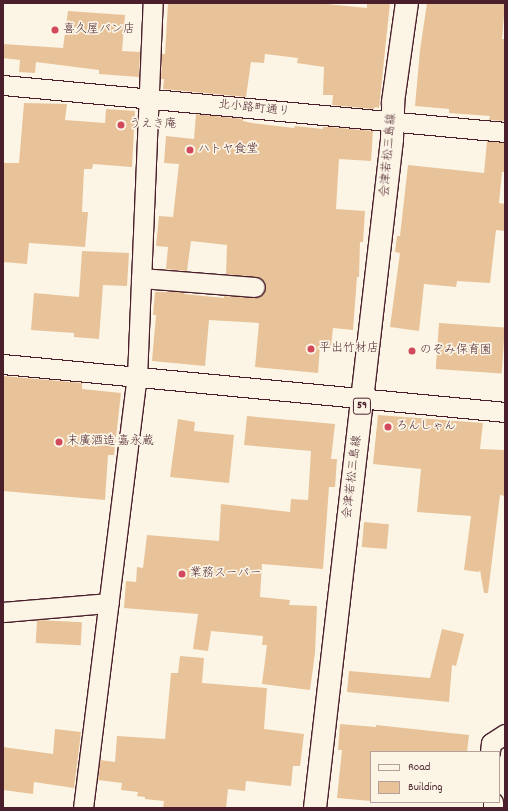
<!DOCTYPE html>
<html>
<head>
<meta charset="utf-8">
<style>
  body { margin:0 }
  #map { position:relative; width:508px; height:811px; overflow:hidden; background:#fcf5e5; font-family:Dekko,"Klee One",sans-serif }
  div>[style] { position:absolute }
  .building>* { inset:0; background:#e8c399; transform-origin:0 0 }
  .roads { filter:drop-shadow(1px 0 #4a1f2b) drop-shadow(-1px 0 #4a1f2b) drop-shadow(0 1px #4a1f2b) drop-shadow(0 -1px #4a1f2b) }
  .minor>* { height:19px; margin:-9.5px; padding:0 9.5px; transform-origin:9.5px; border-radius:9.5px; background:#fcf5e5 }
  .primary>* { height:22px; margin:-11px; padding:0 11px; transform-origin:11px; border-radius:11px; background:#fcf5e5 }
  .dots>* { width:11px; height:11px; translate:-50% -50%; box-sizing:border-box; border:2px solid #fcf5e5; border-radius:50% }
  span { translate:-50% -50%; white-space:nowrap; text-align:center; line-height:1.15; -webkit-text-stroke:3.5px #fcf5e5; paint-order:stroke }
  .shield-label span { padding:1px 3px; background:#fcf5e5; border:1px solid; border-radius:3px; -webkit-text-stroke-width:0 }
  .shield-label { font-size:11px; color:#4a1f2b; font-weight:700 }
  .poi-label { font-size:12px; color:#4a1f2b }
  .left { translate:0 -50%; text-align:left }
  .street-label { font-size:12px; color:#4a1f2b }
  .frame { position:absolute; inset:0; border:4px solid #4a1f2b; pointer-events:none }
  .legend { position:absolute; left:370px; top:751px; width:130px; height:52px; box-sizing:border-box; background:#fcf5e5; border:1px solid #b59f9b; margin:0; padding:5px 7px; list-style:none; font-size:12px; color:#4a1f2b }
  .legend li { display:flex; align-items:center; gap:8px; height:20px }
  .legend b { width:20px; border:1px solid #b59f9b }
</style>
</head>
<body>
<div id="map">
  <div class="building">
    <i style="clip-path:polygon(168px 3px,317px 3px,367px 8px,367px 3px,390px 3px,379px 108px,375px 107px,374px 109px,332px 105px,333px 95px,323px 95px,324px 67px,297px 63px,298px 58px,265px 54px,264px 63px,251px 62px,246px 97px,163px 89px,164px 79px,161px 79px,162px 54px,165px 54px)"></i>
    <i style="clip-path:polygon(427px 3px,505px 3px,502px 39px,505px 39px,505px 121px,489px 120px,490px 116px,449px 113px,449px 109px,415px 106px,420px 50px)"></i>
    <i style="clip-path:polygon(68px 11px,125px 15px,122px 51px,140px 52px,139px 77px,99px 74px,99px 70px,36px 62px,35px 73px,19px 72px,20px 60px,3px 58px,3px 44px,63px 48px)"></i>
    <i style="clip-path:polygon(24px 103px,67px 104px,65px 120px,105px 123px,106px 109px,135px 111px,132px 167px,93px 164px,92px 169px,84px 169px,82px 212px,88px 212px,85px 247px,29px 243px,27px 264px,3px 262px,3px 163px,19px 163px)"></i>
    <i style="clip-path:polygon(196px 114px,243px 119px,243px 121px,252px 123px,294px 128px,295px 126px,323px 129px,323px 127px,329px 127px,373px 131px,371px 161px,339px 159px,336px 209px,365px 211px,363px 242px,360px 242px,359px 277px,357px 277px,353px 330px,333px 328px,331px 347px,320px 346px,318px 373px,255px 367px,259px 323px,209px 320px,205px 366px,152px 361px,156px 315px,153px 315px,155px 292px,185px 292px,184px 294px,224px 298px,224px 296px,254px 298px,260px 297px,266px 288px,265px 282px,261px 278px,226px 274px,227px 245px,191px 241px,187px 271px,166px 269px,168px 247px,156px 246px,159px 216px,173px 217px,179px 164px,164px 163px,166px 136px,194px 139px)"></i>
    <i style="clip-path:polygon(487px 141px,505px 143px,505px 172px,502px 172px,499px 203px,505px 204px,505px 231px,496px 230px,490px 283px,457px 281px,456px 287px,424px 284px,419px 331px,390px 327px,400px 253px,395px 252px,397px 236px,400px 236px,408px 165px,484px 173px)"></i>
    <i style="clip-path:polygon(82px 251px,129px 253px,127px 286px,103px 285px,99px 339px,74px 337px,74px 333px,31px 330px,34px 293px,79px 297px)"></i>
    <i style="left:439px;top:323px;width:66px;height:46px;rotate:4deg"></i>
    <i style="clip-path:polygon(3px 376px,82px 383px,82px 389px,121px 393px,114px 455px,108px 455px,105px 500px,3px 491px)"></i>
    <i style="clip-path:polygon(378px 415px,483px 423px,480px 449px,505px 450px,505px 496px,500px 495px,488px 593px,484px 593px,480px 570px,479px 572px,464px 570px,471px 516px,417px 512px,421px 469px,373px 464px)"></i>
    <i style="clip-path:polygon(247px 416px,335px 424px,331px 459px,337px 459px,335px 487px,329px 487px,323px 569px,262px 564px,260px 597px,290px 600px,289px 605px,317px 606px,315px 653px,310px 690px,262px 684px,267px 645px,262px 645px,263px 636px,211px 631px,208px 651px,193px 649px,198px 614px,124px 608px,126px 581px,136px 582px,137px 567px,143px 568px,147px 535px,219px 541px,221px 504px,290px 512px,291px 499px,308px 500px,311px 451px,244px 445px)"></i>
    <i style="clip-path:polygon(178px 419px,195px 422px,194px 431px,234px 435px,229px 483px,170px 477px)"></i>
    <i style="left:364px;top:522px;width:25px;height:25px;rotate:5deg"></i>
    <i style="left:37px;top:620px;width:45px;height:23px;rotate:3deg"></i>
    <i style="clip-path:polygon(442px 629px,464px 634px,456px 666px,452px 665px,449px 702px,347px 692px,349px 671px,430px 678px)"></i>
    <i style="clip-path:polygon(180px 656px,204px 658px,202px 683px,267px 688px,264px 729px,304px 734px,300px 766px,293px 766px,291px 786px,246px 781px,245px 791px,228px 789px,226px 808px,163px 808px,164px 801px,145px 799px,145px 797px,137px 796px,138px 792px,121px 790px,122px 783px,98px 780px,100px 760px,115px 762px,117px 736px,165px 739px,171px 673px,178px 673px)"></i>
    <i style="clip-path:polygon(340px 724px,376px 727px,376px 725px,469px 735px,467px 752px,371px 752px,371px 801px,337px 798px,342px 750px,338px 750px)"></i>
    <i style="clip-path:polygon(55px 729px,81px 732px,74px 788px,34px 782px,33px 794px,3px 790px,3px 747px,53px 754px)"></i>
  </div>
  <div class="roads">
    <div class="minor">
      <i style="left:3px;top:85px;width:504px;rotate:5.35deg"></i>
      <i style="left:141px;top:278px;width:114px;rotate:4.5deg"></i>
      <i style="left:3px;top:364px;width:504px;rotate:5.46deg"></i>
      <i style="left:3px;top:612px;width:106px;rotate:-4.9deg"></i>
      <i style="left:490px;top:752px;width:9px;rotate:-84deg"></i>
      <i style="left:491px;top:743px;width:17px;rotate:-33deg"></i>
      <i style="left:493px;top:802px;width:6px;rotate:90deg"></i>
      <i style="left:83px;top:808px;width:434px;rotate:-82.9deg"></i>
      <i style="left:137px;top:377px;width:374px;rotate:-87.6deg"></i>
    </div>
    <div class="primary">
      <i style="left:315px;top:808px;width:673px;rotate:-83.43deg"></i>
      <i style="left:392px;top:139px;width:37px;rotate:-88deg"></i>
      <i style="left:393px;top:102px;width:100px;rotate:-82deg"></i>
    </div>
  </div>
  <div class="dots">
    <i style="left:55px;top:30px;background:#d1495b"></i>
    <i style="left:121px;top:125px;background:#d1495b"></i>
    <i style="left:190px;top:150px;background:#d1495b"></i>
    <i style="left:311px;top:349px;background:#d1495b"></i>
    <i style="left:412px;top:351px;background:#d1495b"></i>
    <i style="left:388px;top:427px;background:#d1495b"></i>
    <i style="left:59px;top:442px;background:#d1495b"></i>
    <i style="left:182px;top:574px;background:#d1495b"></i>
  </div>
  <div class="shield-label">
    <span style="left:362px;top:406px">59</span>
  </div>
  <div class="poi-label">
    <span class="left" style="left:63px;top:30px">喜久屋パン店</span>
    <span class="left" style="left:129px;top:125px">うえき庵</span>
    <span class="left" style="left:198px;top:150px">ハトヤ食堂</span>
    <span class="left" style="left:319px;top:349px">平出竹材店</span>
    <span class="left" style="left:420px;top:351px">のぞみ保育園</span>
    <span class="left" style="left:396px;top:427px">ろんしゃん</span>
    <span class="left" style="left:67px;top:442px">末廣酒造 嘉永蔵</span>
    <span class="left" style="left:190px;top:574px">業務スーパー</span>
  </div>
  <div class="street-label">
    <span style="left:254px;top:109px;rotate:6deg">北小路町通り</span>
    <span style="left:389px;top:155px;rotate:-85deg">会津若松三島線</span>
    <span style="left:353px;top:477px;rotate:-83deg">会津若松三島線</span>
  </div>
  <div class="frame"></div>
  <ul class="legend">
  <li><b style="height:5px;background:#fcf5e5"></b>Road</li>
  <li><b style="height:11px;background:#e8c399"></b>Building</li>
  </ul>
</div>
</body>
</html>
